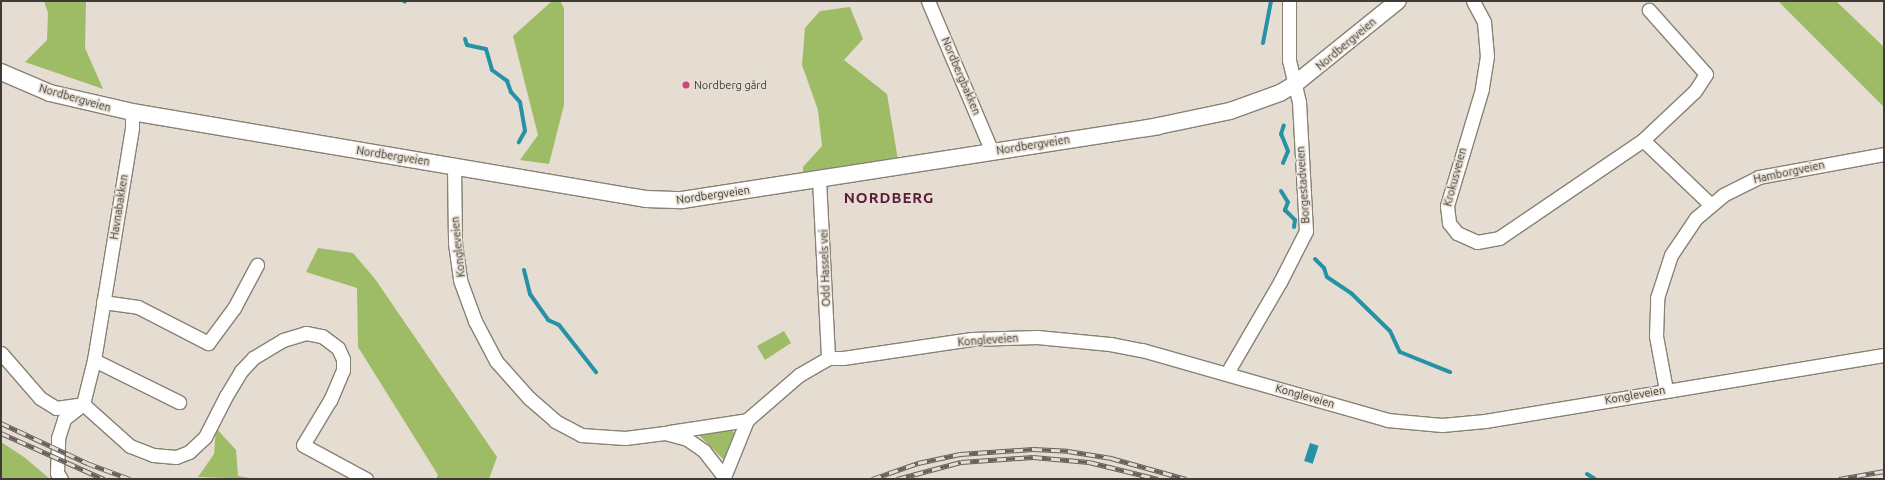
<!DOCTYPE html>
<html>
<head>
<meta charset="utf-8">
<style>
  body { margin:0 }
  #map { position:relative; width:1885px; height:480px; overflow:hidden; background:#e5ddd1; font-family:Ubuntu,sans-serif }
  div>[style] { position:absolute }
  .green>* { inset:0; background:#9ebb65 }
  .water>* { inset:0; background:#2592a6; transform-origin:0 0 }
  .stream>* { height:4px; margin:-2px; padding:0 2px; transform-origin:2px; border-radius:2px; background:#2592a6 }
  .roads { filter:drop-shadow(1px 0 #888176) drop-shadow(-1px 0 #888176) drop-shadow(0 1px #888176) drop-shadow(0 -1px #888176) }
  .minor>* { height:13px; margin:-6.5px; padding:0 6.5px; transform-origin:6.5px; border-radius:6.5px; background:#fff }
  .tertiary>* { height:16px; margin:-8px; padding:0 8px; transform-origin:8px; border-radius:8px; background:#fff }
  .rail>* { height:4.5px; margin-top:-2.25px; transform-origin:0; background:repeating-linear-gradient(90deg,#e5ddd1 0 9px,#66625b 0 18px); box-sizing:border-box; border-block:1px solid #66625b }
  .dots>* { width:11px; height:11px; translate:-50% -50%; box-sizing:border-box; border:2px solid #e5ddd1; border-radius:50% }
  span { translate:-50% -50%; white-space:nowrap; text-align:center; line-height:1.15; -webkit-text-stroke:3px #e5ddd1; paint-order:stroke }
  .street-label { font-size:11px; color:#3e3b36 }
  .poi-label { font-size:11px; color:#3e3b36 }
  .left { translate:0 -50%; text-align:left }
  .district-label { font-size:15px; color:#5c1a36; font-weight:700; letter-spacing:1px }
  .frame { position:absolute; inset:0; border:2px solid #3e3b36; pointer-events:none }
</style>
</head>
<body>
<div id="map">
  <div class="green">
    <i style="clip-path:polygon(44px 1px,86px 1px,85px 48px,103px 89px,25px 62px,47px 40px,48px 13px)"></i>
    <i style="clip-path:polygon(552px 1px,560px 1px,564px 8px,564px 105px,549px 164px,520px 160px,538px 135px,513px 36px)"></i>
    <i style="clip-path:polygon(1778px 1px,1836px 1px,1884px 47px,1884px 107px)"></i>
    <i style="clip-path:polygon(850px 7px,863px 39px,844px 60px,887px 94px,898px 160px,803px 175px,803px 167px,822px 146px,818px 110px,802px 65px,805px 28px,820px 11px)"></i>
    <i style="clip-path:polygon(318px 248px,353px 253px,375px 279px,497px 457px,489px 479px,436px 479px,438px 475px,358px 347px,357px 288px,306px 272px)"></i>
    <i style="clip-path:polygon(784px 331px,791px 343px,765px 360px,757px 346px)"></i>
    <i style="clip-path:polygon(729px 427px,735px 434px,724px 460px,697px 433px)"></i>
    <i style="clip-path:polygon(216px 428px,236px 450px,238px 476px,255px 479px,198px 477px,214px 454px)"></i>
    <i style="clip-path:polygon(1px 442px,24px 457px,50px 479px,1px 479px)"></i>
  </div>
  <div class="water">
    <i style="left:1310px;top:443px;width:9px;height:19px;rotate:18deg"></i>
  </div>
  <div class="stream">
    <i style="left:404px;top:1px;width:1px;rotate:45deg"></i>
    <i style="left:465px;top:39px;width:6px;rotate:72deg"></i>
    <i style="left:467px;top:45px;width:19px;rotate:12deg"></i>
    <i style="left:486px;top:49px;width:22px;rotate:74deg"></i>
    <i style="left:492px;top:70px;width:19px;rotate:36deg"></i>
    <i style="left:507px;top:81px;width:12px;rotate:70deg"></i>
    <i style="left:511px;top:92px;width:13px;rotate:48deg"></i>
    <i style="left:520px;top:102px;width:29px;rotate:80deg"></i>
    <i style="left:525px;top:131px;width:13px;rotate:119deg"></i>
    <i style="left:1263px;top:43px;width:43px;rotate:-79.2deg"></i>
    <i style="left:1283px;top:163px;width:13px;rotate:-67deg"></i>
    <i style="left:1288px;top:151px;width:18px;rotate:-112deg"></i>
    <i style="left:1281px;top:134px;width:9px;rotate:-72deg"></i>
    <i style="left:1281px;top:191px;width:13px;rotate:58deg"></i>
    <i style="left:1288px;top:202px;width:9px;rotate:111deg"></i>
    <i style="left:1285px;top:210px;width:14px;rotate:45deg"></i>
    <i style="left:1295px;top:220px;width:7px;rotate:98deg"></i>
    <i style="left:1315px;top:259px;width:13px;rotate:45deg"></i>
    <i style="left:1324px;top:268px;width:9px;rotate:72deg"></i>
    <i style="left:1327px;top:277px;width:29px;rotate:34deg"></i>
    <i style="left:1351px;top:293px;width:54px;rotate:44.3deg"></i>
    <i style="left:1390px;top:331px;width:23px;rotate:65deg"></i>
    <i style="left:1400px;top:352px;width:54px;rotate:21.8deg"></i>
    <i style="left:524px;top:270px;width:25px;rotate:76deg"></i>
    <i style="left:530px;top:294px;width:32px;rotate:55deg"></i>
    <i style="left:548px;top:320px;width:12px;rotate:24deg"></i>
    <i style="left:559px;top:325px;width:60px;rotate:51.8deg"></i>
    <i style="left:1587px;top:474px;width:9px;rotate:32deg"></i>
  </div>
  <div class="roads">
    <div class="minor">
      <i style="left:928px;top:1px;width:164px;rotate:67deg"></i>
      <i style="left:1473px;top:1px;width:24px;rotate:62deg"></i>
      <i style="left:1484px;top:22px;width:34px;rotate:85deg"></i>
      <i style="left:1487px;top:56px;width:33px;rotate:99deg"></i>
      <i style="left:1482px;top:89px;width:122px;rotate:106.7deg"></i>
      <i style="left:1447px;top:206px;width:17px;rotate:83deg"></i>
      <i style="left:1449px;top:223px;width:13px;rotate:51deg"></i>
      <i style="left:1457px;top:233px;width:22px;rotate:24deg"></i>
      <i style="left:1477px;top:242px;width:22px;rotate:-10deg"></i>
      <i style="left:1499px;top:238px;width:174px;rotate:-34.2deg"></i>
      <i style="left:1643px;top:140px;width:93px;rotate:43.7deg"></i>
      <i style="left:1643px;top:140px;width:71px;rotate:-43.3deg"></i>
      <i style="left:1695px;top:91px;width:20px;rotate:-57deg"></i>
      <i style="left:1706px;top:74px;width:86px;rotate:-131.7deg"></i>
      <i style="left:454px;top:167px;width:76px;rotate:89.2deg"></i>
      <i style="left:455px;top:243px;width:37px;rotate:82deg"></i>
      <i style="left:460px;top:280px;width:44px;rotate:69.9deg"></i>
      <i style="left:475px;top:321px;width:45px;rotate:62.3deg"></i>
      <i style="left:496px;top:361px;width:50px;rotate:48.3deg"></i>
      <i style="left:529px;top:398px;width:35px;rotate:41deg"></i>
      <i style="left:555px;top:421px;width:30px;rotate:28deg"></i>
      <i style="left:581px;top:435px;width:44px;rotate:3.9deg"></i>
      <i style="left:625px;top:438px;width:40px;rotate:-7.1deg"></i>
      <i style="left:665px;top:433px;width:23px;rotate:15deg"></i>
      <i style="left:687px;top:439px;width:21px;rotate:35deg"></i>
      <i style="left:704px;top:451px;width:33px;rotate:52deg"></i>
      <i style="left:724px;top:477px;width:61px;rotate:-68deg"></i>
      <i style="left:747px;top:420px;width:69px;rotate:-40.9deg"></i>
      <i style="left:799px;top:375px;width:34px;rotate:-30deg"></i>
      <i style="left:828px;top:358px;width:15px"></i>
      <i style="left:843px;top:358px;width:130px;rotate:-8.4deg"></i>
      <i style="left:972px;top:339px;width:65px;rotate:-1.8deg"></i>
      <i style="left:1037px;top:337px;width:73px;rotate:5.5deg"></i>
      <i style="left:1110px;top:344px;width:33px;rotate:11deg"></i>
      <i style="left:1142px;top:350px;width:255px;rotate:15.9deg"></i>
      <i style="left:1387px;top:420px;width:55px;rotate:5.2deg"></i>
      <i style="left:1442px;top:425px;width:43px;rotate:-5.3deg"></i>
      <i style="left:1485px;top:421px;width:404px;rotate:-9.4deg"></i>
      <i style="left:819px;top:179px;width:179px;rotate:87.1deg"></i>
      <i style="left:103px;top:302px;width:35px;rotate:8deg"></i>
      <i style="left:138px;top:307px;width:79px;rotate:27.2deg"></i>
      <i style="left:208px;top:343px;width:44px;rotate:-53.4deg"></i>
      <i style="left:234px;top:308px;width:49px;rotate:-61.9deg"></i>
      <i style="left:1px;top:353px;width:60px;rotate:49.1deg"></i>
      <i style="left:40px;top:398px;width:19px;rotate:32deg"></i>
      <i style="left:56px;top:408px;width:27px;rotate:-8deg"></i>
      <i style="left:83px;top:404px;width:63px;rotate:41.8deg"></i>
      <i style="left:130px;top:446px;width:25px;rotate:21deg"></i>
      <i style="left:153px;top:455px;width:23px;rotate:5deg"></i>
      <i style="left:176px;top:457px;width:14px;rotate:-21deg"></i>
      <i style="left:189px;top:452px;width:22px;rotate:-43deg"></i>
      <i style="left:205px;top:437px;width:46px;rotate:-62.9deg"></i>
      <i style="left:226px;top:396px;width:29px;rotate:-59deg"></i>
      <i style="left:241px;top:371px;width:18px;rotate:-47deg"></i>
      <i style="left:253px;top:358px;width:35px;rotate:-31deg"></i>
      <i style="left:283px;top:340px;width:24px;rotate:-17deg"></i>
      <i style="left:306px;top:333px;width:16px;rotate:11deg"></i>
      <i style="left:322px;top:336px;width:20px;rotate:37deg"></i>
      <i style="left:338px;top:348px;width:12px;rotate:66deg"></i>
      <i style="left:343px;top:359px;width:11px;rotate:90deg"></i>
      <i style="left:343px;top:370px;width:33px;rotate:113deg"></i>
      <i style="left:330px;top:400px;width:52px;rotate:121deg"></i>
      <i style="left:303px;top:445px;width:72px;rotate:28.4deg"></i>
      <i style="left:94px;top:360px;width:95px;rotate:26.3deg"></i>
      <i style="left:1227px;top:373px;width:105px;rotate:-59.8deg"></i>
      <i style="left:1280px;top:282px;width:57px;rotate:-63deg"></i>
      <i style="left:1306px;top:231px;width:129px;rotate:-93.1deg"></i>
      <i style="left:1299px;top:102px;width:43px;rotate:-103.4deg"></i>
      <i style="left:1289px;top:60px;width:59px;rotate:-90deg"></i>
      <i style="left:1666px;top:390px;width:55px;rotate:-100.5deg"></i>
      <i style="left:1656px;top:336px;width:38px;rotate:-88deg"></i>
      <i style="left:1657px;top:298px;width:45px;rotate:-72deg"></i>
      <i style="left:1671px;top:255px;width:45px;rotate:-56deg"></i>
      <i style="left:1696px;top:218px;width:35px;rotate:-40deg"></i>
      <i style="left:1723px;top:195px;width:40px;rotate:-26.6deg"></i>
      <i style="left:1759px;top:177px;width:127px;rotate:-10.4deg"></i>
      <i style="left:669px;top:432px;width:79px;rotate:-8.7deg"></i>
      <i style="left:61px;top:479px;width:7px;rotate:-124deg"></i>
      <i style="left:57px;top:473px;width:35px;rotate:-88deg"></i>
      <i style="left:58px;top:438px;width:20px;rotate:-72deg"></i>
      <i style="left:64px;top:419px;width:24px;rotate:-38deg"></i>
      <i style="left:83px;top:404px;width:45px;rotate:-76deg"></i>
      <i style="left:94px;top:360px;width:235px;rotate:-80.7deg"></i>
      <i style="left:132px;top:128px;width:16px;rotate:-90deg"></i>
    </div>
    <div class="tertiary">
      <i style="left:1px;top:72px;width:53px;rotate:23.2deg"></i>
      <i style="left:50px;top:93px;width:84px;rotate:13deg"></i>
      <i style="left:132px;top:112px;width:521px;rotate:9.61deg"></i>
      <i style="left:646px;top:199px;width:36px;rotate:2deg"></i>
      <i style="left:682px;top:200px;width:482px;rotate:-8.8deg"></i>
      <i style="left:1158px;top:126px;width:74px;rotate:-11.8deg"></i>
      <i style="left:1230px;top:111px;width:53px;rotate:-19.8deg"></i>
      <i style="left:1280px;top:93px;width:17px;rotate:-31deg"></i>
      <i style="left:1295px;top:84px;width:132px;rotate:-38.9deg"></i>
    </div>
  </div>
  <div class="rail">
    <i style="left:1px;top:423px;width:95px;rotate:24.9deg"></i>
    <i style="left:87px;top:463px;width:46px;rotate:20.4deg"></i>
    <i style="left:1px;top:433px;width:113px;rotate:24.1deg"></i>
    <i style="left:872px;top:479px;width:49px;rotate:-19.2deg"></i>
    <i style="left:918px;top:463px;width:43px;rotate:-12.1deg"></i>
    <i style="left:960px;top:454px;width:73px;rotate:-3.9deg"></i>
    <i style="left:1033px;top:449px;width:35px;rotate:3deg"></i>
    <i style="left:1068px;top:451px;width:44px;rotate:9.2deg"></i>
    <i style="left:1111px;top:458px;width:78px;rotate:15.6deg"></i>
    <i style="left:897px;top:479px;width:66px;rotate:-14.9deg"></i>
    <i style="left:961px;top:462px;width:72px;rotate:-4deg"></i>
    <i style="left:1033px;top:457px;width:56px;rotate:5.1deg"></i>
    <i style="left:1089px;top:462px;width:71px;rotate:13.8deg"></i>
    <i style="left:1839px;top:479px;width:46px;rotate:-10.1deg"></i>
  </div>
  <div class="dots">
    <i style="left:686px;top:85px;background:#ce457f"></i>
  </div>
  <div class="street-label">
    <span style="left:1346px;top:44px;rotate:-40deg">Nordbergveien</span>
    <span style="left:961px;top:76px;rotate:67deg">Nordbergbakken</span>
    <span style="left:75px;top:98px;rotate:16deg">Nordbergveien</span>
    <span style="left:1033px;top:145px;rotate:-9deg">Nordbergveien</span>
    <span style="left:393px;top:156px;rotate:9deg">Nordbergveien</span>
    <span style="left:1789px;top:172px;rotate:-12deg">Hamborgveien</span>
    <span style="left:1455px;top:177px;rotate:-75deg">Krokusveien</span>
    <span style="left:1303px;top:185px;rotate:-94deg">Borgestadveien</span>
    <span style="left:713px;top:195px;rotate:-8deg">Nordbergveien</span>
    <span style="left:119px;top:207px;rotate:-81deg">Havnabakken</span>
    <span style="left:458px;top:247px;rotate:-96deg">Kongleveien</span>
    <span style="left:825px;top:268px;rotate:-92deg">Odd Hassels vei</span>
    <span style="left:988px;top:340px;rotate:-4deg">Kongleveien</span>
    <span style="left:1635px;top:395px;rotate:-10deg">Kongleveien</span>
    <span style="left:1305px;top:396px;rotate:16deg">Kongleveien</span>
  </div>
  <div class="poi-label">
    <span class="left" style="left:694px;top:85px">Nordberg gård</span>
  </div>
  <div class="district-label">
    <span style="left:889px;top:198px">NORDBERG</span>
  </div>
  <div class="frame"></div>
</div>
</body>
</html>
